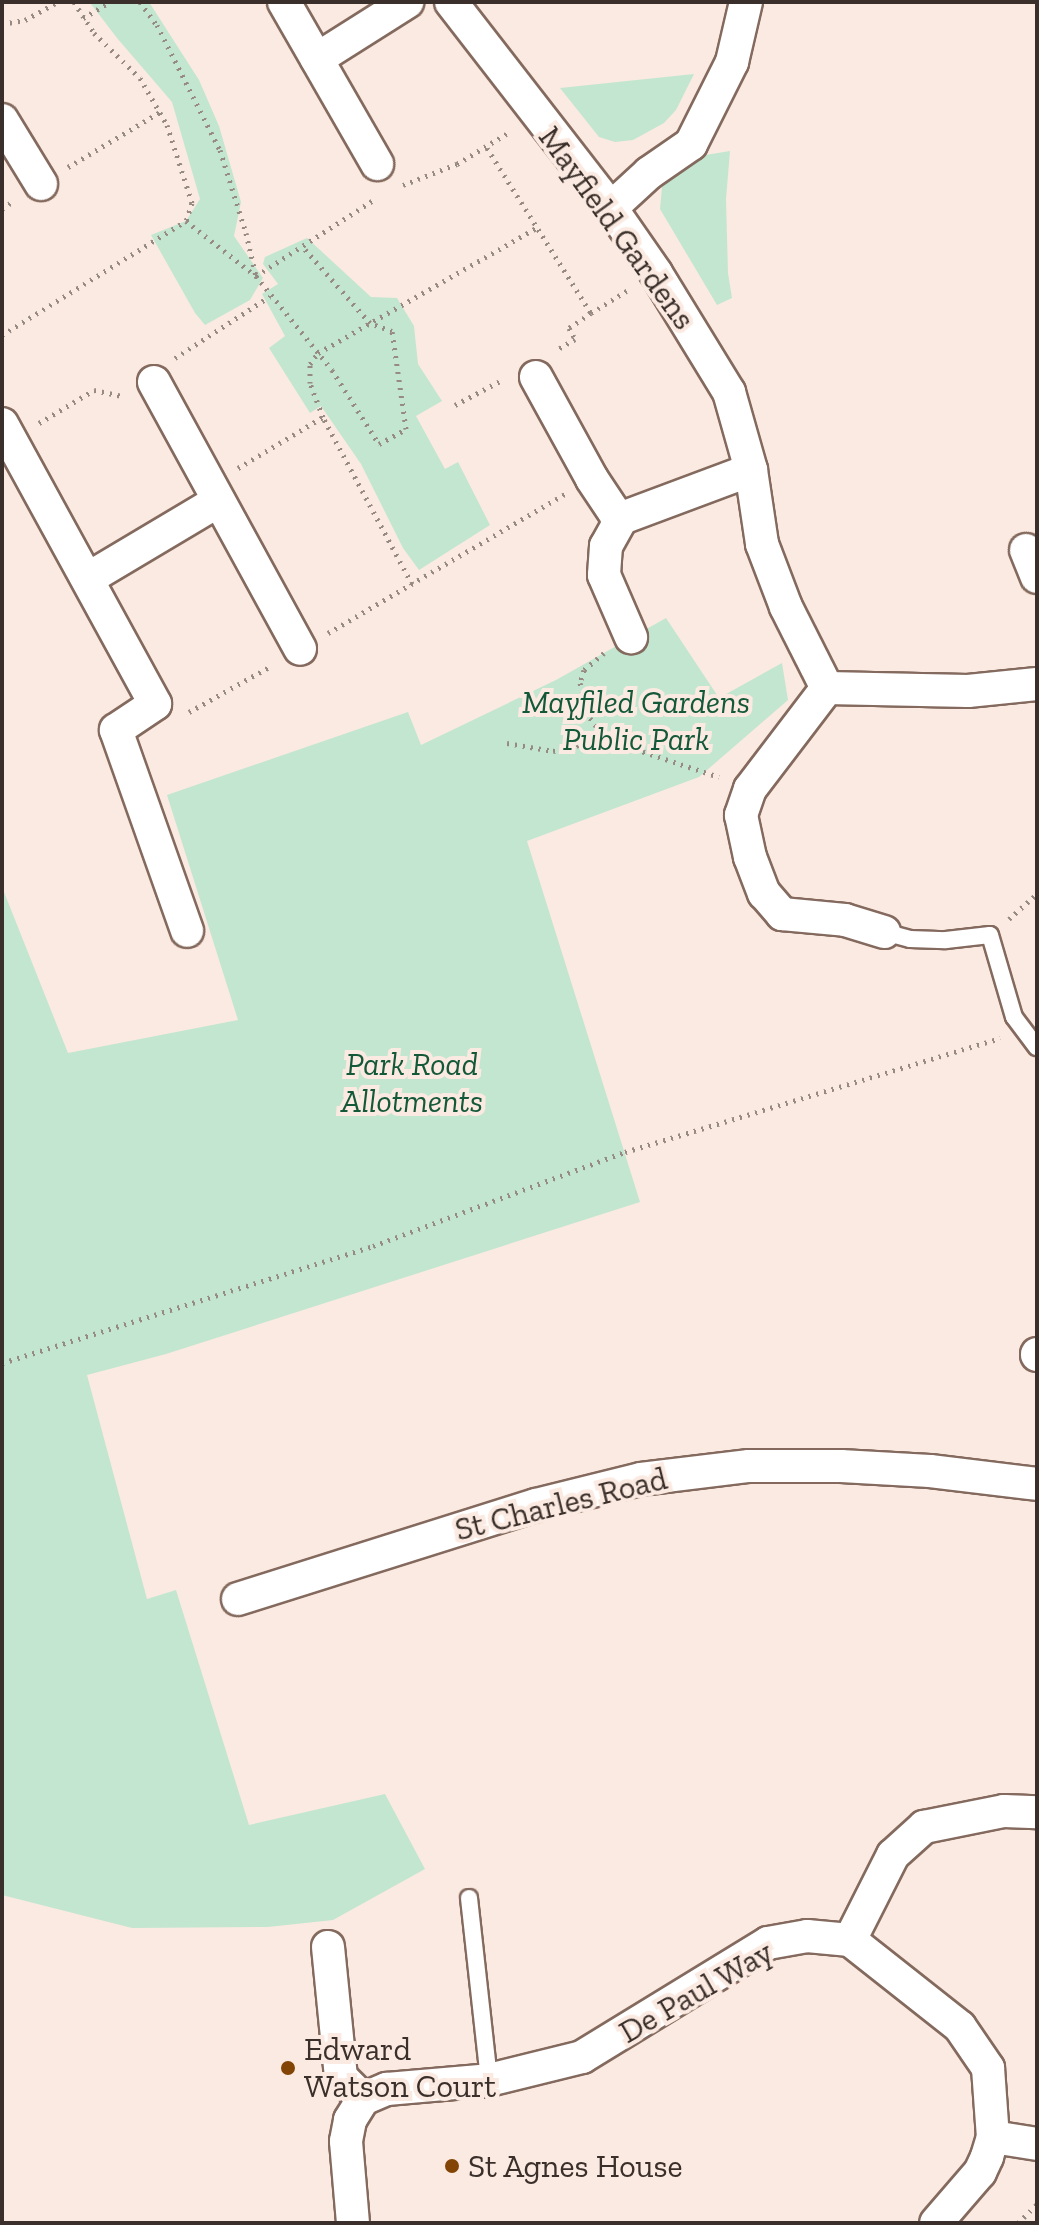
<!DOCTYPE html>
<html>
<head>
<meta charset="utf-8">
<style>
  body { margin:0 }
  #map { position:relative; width:1039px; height:2225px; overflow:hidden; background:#fbeae1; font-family:"Zilla Slab",serif }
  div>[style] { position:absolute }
  .green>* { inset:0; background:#c3e6d1 }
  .path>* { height:5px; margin-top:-2.5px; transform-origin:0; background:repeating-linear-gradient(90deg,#978a83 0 2px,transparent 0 8px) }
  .roads { filter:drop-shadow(2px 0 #846a5e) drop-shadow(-2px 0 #846a5e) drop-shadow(0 2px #846a5e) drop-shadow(0 -2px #846a5e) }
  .service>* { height:16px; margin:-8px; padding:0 8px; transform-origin:8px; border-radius:8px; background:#fff }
  .minor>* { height:32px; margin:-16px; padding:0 16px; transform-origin:16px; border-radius:16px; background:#fff }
  .dots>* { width:22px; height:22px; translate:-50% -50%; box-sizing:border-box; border:4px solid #fbeae1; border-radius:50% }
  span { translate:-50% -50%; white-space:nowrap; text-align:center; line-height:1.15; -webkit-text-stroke:8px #fbeae1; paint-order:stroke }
  .street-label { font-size:32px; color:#3a2f2a }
  .park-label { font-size:32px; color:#14583a; font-style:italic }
  .poi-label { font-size:32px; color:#3a2f2a }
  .left { translate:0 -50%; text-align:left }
  .frame { position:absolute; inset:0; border:4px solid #3a2f2a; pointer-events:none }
</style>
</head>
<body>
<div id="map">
  <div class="green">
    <i style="clip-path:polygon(94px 2px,149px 2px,199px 80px,219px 126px,241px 202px,234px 236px,263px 278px,250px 300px,205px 325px,195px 313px,151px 235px,186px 221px,200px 199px,172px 102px,117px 38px,91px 4px)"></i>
    <i style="clip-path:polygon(694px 74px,676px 110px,664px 123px,633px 140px,615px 142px,599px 137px,560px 88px)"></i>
    <i style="clip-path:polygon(730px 151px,726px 199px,728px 273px,732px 298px,717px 305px,660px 209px,662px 187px,674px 172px,693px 157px)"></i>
    <i style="clip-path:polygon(307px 238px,371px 297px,397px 298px,414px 326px,418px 364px,442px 401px,416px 416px,445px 469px,458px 462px,490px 525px,419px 570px,403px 548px,361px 464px,321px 406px,310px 413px,269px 348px,285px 336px,262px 294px,278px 284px,263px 264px,265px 257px)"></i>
    <i style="clip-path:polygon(666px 618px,719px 698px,782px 663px,788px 700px,699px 777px,527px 841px,640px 1202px,166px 1354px,87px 1375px,147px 1599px,176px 1590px,249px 1825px,385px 1794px,425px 1869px,333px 1920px,268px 1927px,132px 1928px,2px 1895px,2px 887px,68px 1053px,238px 1020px,167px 795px,408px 712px,421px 745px,556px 680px)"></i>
  </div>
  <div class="path">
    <i style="left:74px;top:2px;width:37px;rotate:57deg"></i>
    <i style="left:94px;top:33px;width:64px;rotate:44.4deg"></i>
    <i style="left:140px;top:78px;width:54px;rotate:60.1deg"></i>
    <i style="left:167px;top:125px;width:82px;rotate:72.2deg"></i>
    <i style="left:192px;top:203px;width:19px;rotate:108deg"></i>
    <i style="left:186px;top:221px;width:89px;rotate:38.2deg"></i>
    <i style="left:256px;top:276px;width:121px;rotate:51deg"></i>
    <i style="left:332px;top:370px;width:88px;rotate:57.6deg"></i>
    <i style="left:379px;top:444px;width:31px;rotate:-29deg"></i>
    <i style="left:406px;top:429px;width:99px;rotate:-98.1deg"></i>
    <i style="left:392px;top:331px;width:23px;rotate:-160deg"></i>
    <i style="left:370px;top:323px;width:103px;rotate:-131.4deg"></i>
    <i style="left:140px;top:2px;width:29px;rotate:54deg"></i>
    <i style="left:157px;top:25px;width:140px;rotate:63.3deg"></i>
    <i style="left:220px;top:150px;width:87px;rotate:72.6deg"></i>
    <i style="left:246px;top:233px;width:44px;rotate:76.9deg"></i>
    <i style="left:256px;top:276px;width:142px;rotate:-32.9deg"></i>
    <i style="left:83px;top:18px;width:31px;rotate:-31deg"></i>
    <i style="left:2px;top:24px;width:23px;rotate:-10deg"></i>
    <i style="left:25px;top:20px;width:38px;rotate:-29deg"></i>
    <i style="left:487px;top:148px;width:195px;rotate:57.8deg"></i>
    <i style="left:591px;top:313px;width:27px;rotate:146deg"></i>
    <i style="left:569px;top:328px;width:13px;rotate:61deg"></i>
    <i style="left:575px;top:339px;width:23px;rotate:149deg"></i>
    <i style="left:68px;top:167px;width:107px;rotate:-30.9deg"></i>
    <i style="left:403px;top:185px;width:58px;rotate:-21.3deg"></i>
    <i style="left:457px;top:164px;width:63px;rotate:-31.4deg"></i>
    <i style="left:2px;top:209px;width:12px;rotate:-35deg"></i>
    <i style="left:591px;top:313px;width:44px;rotate:-31.9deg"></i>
    <i style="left:2px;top:335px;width:216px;rotate:-31.8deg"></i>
    <i style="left:175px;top:358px;width:113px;rotate:-33.1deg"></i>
    <i style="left:455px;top:405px;width:55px;rotate:-28deg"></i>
    <i style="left:39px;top:423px;width:64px;rotate:-31deg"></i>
    <i style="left:94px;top:390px;width:30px;rotate:12deg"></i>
    <i style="left:238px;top:468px;width:99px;rotate:-31deg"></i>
    <i style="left:412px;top:584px;width:189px;rotate:-118.1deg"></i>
    <i style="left:323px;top:417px;width:36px;rotate:-111deg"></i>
    <i style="left:310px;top:383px;width:19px;rotate:-90deg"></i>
    <i style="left:310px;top:364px;width:14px;rotate:-54deg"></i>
    <i style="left:318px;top:353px;width:251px;rotate:-29.8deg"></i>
    <i style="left:328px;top:633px;width:275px;rotate:-30.4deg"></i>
    <i style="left:604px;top:653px;width:26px;rotate:140deg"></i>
    <i style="left:584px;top:670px;width:14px;rotate:107deg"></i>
    <i style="left:580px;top:683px;width:36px;rotate:74deg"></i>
    <i style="left:590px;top:718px;width:25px;rotate:53deg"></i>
    <i style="left:189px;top:712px;width:94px;rotate:-29.3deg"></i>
    <i style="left:507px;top:743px;width:47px;rotate:9.9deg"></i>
    <i style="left:553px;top:751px;width:53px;rotate:-13deg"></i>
    <i style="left:605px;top:739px;width:120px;rotate:18.4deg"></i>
    <i style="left:1009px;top:919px;width:38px;rotate:-42deg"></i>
    <i style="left:2px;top:1363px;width:389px;rotate:-17.5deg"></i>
    <i style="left:373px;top:1246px;width:269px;rotate:-20.5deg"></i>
    <i style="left:625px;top:1152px;width:392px;rotate:-16.9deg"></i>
    <i style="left:1018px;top:2223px;width:27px;rotate:-45deg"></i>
  </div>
  <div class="roads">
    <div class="service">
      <i style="left:884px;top:932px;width:27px;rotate:15deg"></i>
      <i style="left:910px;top:939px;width:36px;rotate:2deg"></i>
      <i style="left:946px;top:940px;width:44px;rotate:-6.5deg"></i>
      <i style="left:990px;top:935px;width:85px;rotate:73.7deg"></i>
      <i style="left:1014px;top:1017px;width:38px;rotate:53deg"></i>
      <i style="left:469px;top:1898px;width:183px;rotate:83.7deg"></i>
    </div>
    <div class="minor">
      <i style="left:284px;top:2px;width:187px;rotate:60.1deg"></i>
      <i style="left:451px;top:2px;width:261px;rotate:52.2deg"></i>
      <i style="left:611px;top:208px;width:79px;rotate:55.3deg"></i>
      <i style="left:656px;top:273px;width:140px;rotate:58.5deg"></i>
      <i style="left:729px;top:392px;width:81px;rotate:74.2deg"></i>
      <i style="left:751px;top:470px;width:75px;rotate:81.5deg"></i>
      <i style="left:762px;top:544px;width:67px;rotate:69.1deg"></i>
      <i style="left:786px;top:607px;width:91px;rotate:63.2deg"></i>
      <i style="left:827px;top:688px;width:141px;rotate:1.2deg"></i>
      <i style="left:968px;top:691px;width:69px;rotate:-5.8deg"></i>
      <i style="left:317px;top:59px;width:107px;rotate:-32.3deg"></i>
      <i style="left:2px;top:120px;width:75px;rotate:58.6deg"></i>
      <i style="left:611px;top:208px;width:52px;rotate:-42.6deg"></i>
      <i style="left:649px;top:173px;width:51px;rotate:-34.6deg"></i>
      <i style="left:691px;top:144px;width:92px;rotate:-63.4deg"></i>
      <i style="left:732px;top:62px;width:62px;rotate:-76.9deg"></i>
      <i style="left:536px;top:377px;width:116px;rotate:61.2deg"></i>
      <i style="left:592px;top:479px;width:50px;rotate:56.3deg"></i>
      <i style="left:620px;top:521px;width:29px;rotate:119deg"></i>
      <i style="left:606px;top:546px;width:29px;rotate:94deg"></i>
      <i style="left:604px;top:575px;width:68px;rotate:66.5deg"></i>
      <i style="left:154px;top:382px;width:304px;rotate:61.3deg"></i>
      <i style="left:2px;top:424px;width:319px;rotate:61.3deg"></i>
      <i style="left:155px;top:704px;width:47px;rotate:146.3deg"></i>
      <i style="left:116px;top:730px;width:213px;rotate:70.5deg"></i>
      <i style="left:617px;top:520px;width:143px;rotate:-20.5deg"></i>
      <i style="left:1026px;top:550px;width:29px;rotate:68deg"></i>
      <i style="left:89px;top:578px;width:150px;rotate:-30.8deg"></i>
      <i style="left:827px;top:688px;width:127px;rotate:127.3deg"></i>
      <i style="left:750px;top:789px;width:28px;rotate:109deg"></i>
      <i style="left:741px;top:815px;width:43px;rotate:77.9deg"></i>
      <i style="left:750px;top:857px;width:39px;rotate:69deg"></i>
      <i style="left:764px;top:893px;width:28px;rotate:49deg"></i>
      <i style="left:782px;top:914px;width:63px;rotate:5.4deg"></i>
      <i style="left:845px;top:920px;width:41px;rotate:17.1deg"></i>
      <i style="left:1037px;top:1354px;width:1px;rotate:90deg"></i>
      <i style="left:238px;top:1599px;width:312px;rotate:-17.5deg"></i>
      <i style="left:536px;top:1505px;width:108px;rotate:-13.9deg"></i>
      <i style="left:641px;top:1479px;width:109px;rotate:-6.9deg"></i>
      <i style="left:749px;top:1466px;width:92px"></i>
      <i style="left:841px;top:1466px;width:89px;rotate:3.2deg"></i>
      <i style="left:930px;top:1471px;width:108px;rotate:6.9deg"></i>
      <i style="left:850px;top:1940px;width:95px;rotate:-63.2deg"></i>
      <i style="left:893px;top:1855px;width:42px;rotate:-42.1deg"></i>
      <i style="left:924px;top:1827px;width:82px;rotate:-11.3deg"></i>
      <i style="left:1004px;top:1811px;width:33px;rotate:2deg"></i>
      <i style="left:328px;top:1947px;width:131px;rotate:84.3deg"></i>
      <i style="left:341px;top:2077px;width:31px;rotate:45deg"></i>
      <i style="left:993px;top:2137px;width:45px;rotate:9deg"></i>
      <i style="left:353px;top:2223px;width:82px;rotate:-94.9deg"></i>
      <i style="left:346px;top:2141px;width:21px;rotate:-79deg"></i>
      <i style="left:350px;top:2120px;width:25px;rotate:-58deg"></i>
      <i style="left:363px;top:2099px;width:26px;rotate:-23deg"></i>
      <i style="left:387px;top:2089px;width:102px;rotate:-5deg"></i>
      <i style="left:489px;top:2080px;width:96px;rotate:-13.9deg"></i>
      <i style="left:582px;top:2057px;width:218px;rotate:-31.5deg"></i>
      <i style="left:768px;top:1943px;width:40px;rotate:-10deg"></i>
      <i style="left:807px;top:1936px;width:43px;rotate:5.3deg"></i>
      <i style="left:850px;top:1940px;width:140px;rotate:38.3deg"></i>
      <i style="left:960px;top:2027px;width:50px;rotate:55.7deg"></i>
      <i style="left:988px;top:2068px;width:69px;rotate:85.9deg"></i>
      <i style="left:993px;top:2137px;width:21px;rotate:107deg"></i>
      <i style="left:987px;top:2157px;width:17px;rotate:115deg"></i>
      <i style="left:980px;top:2172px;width:67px;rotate:130.8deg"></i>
    </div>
  </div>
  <div class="dots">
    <i style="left:288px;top:2068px;background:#834506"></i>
    <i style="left:452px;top:2166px;background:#834506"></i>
  </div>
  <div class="street-label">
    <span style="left:617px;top:228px;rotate:54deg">Mayfield Gardens</span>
    <span style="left:561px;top:1504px;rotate:-14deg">St Charles Road</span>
    <span style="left:696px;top:1992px;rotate:-30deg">De Paul Way</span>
  </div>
  <div class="park-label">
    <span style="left:636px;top:721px">Mayfiled Gardens<br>Public Park</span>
    <span style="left:412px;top:1083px">Park Road<br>Allotments</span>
  </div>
  <div class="poi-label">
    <span class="left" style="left:304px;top:2068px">Edward<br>Watson Court</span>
    <span class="left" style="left:468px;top:2166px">St Agnes House</span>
  </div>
  <div class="frame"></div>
</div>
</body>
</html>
